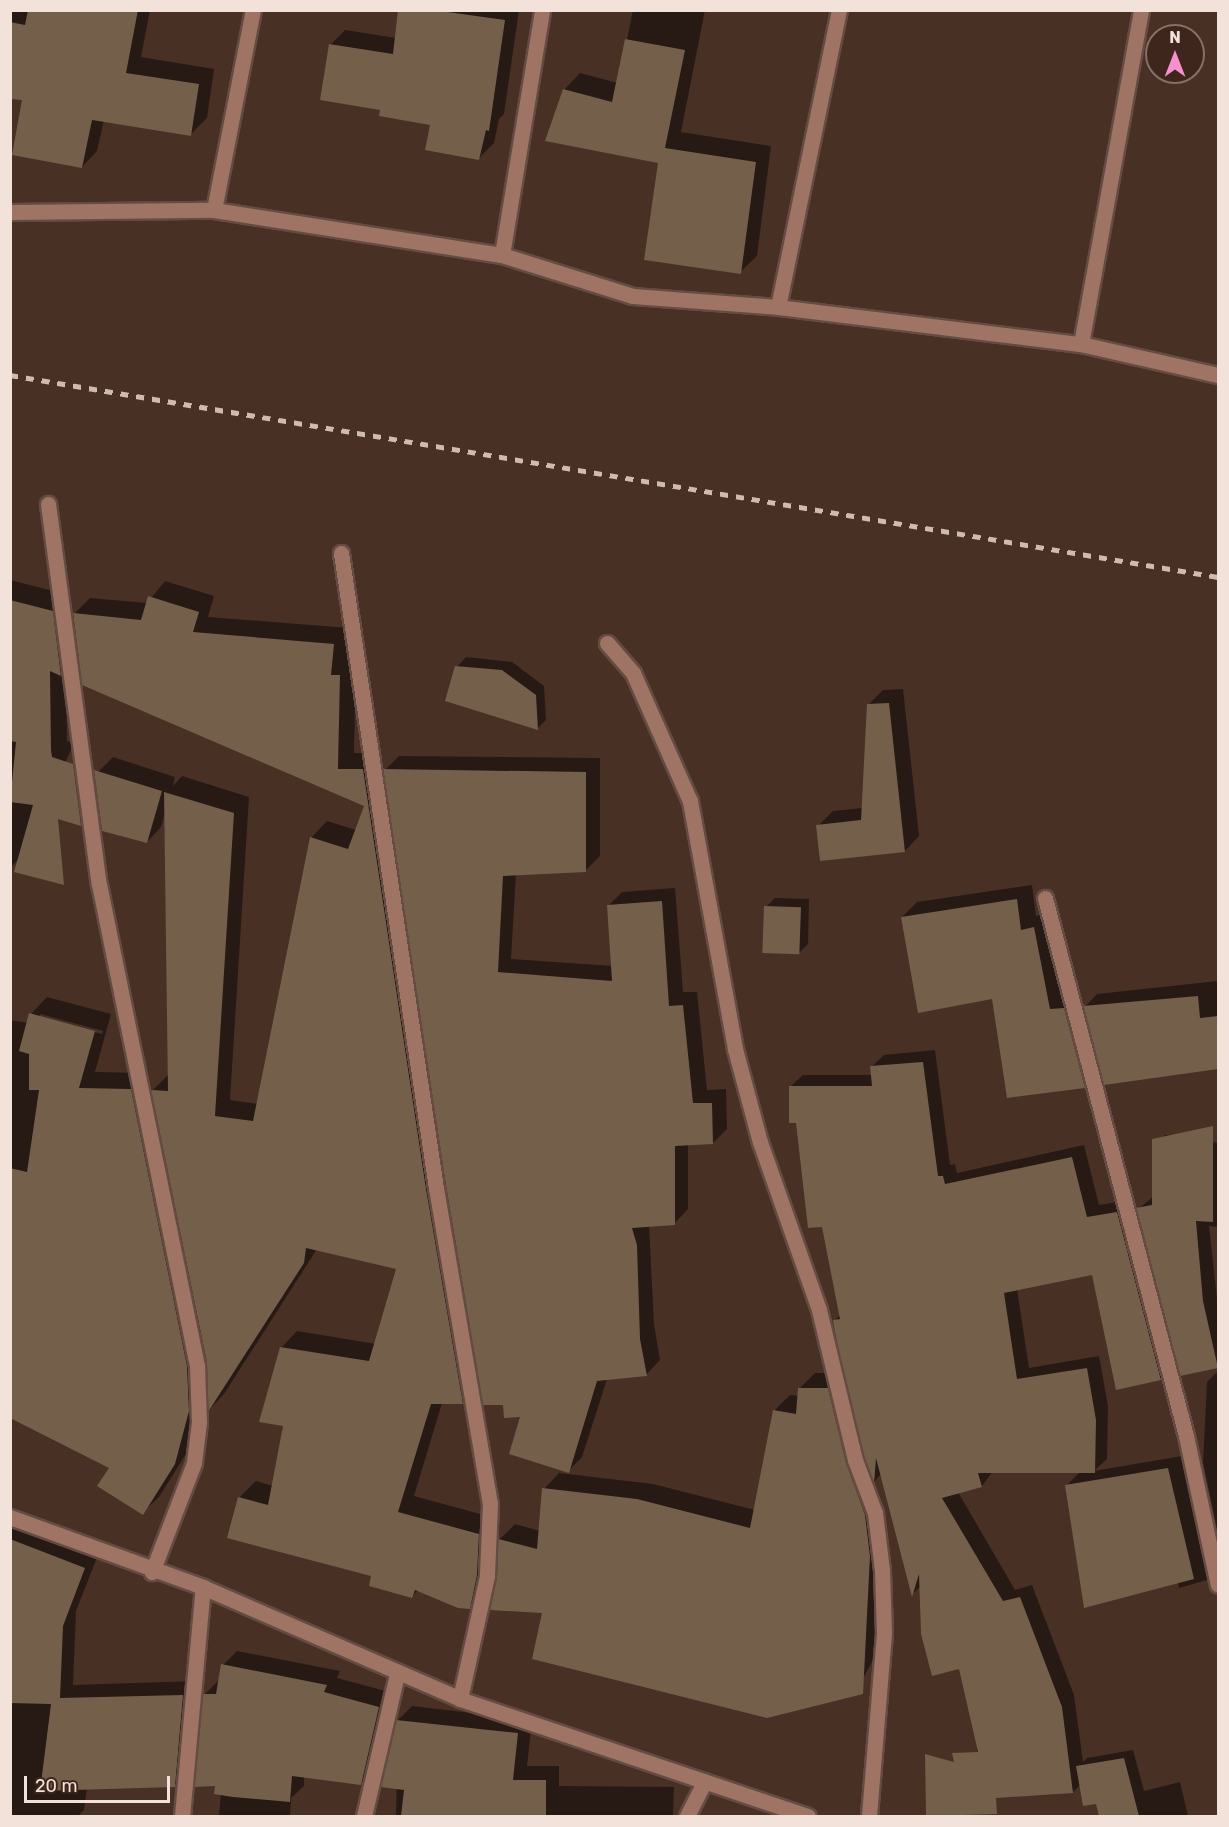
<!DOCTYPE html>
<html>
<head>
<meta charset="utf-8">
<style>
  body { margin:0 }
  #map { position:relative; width:1229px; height:1827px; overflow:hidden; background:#493025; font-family:Rubik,sans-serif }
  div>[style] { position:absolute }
  .shadow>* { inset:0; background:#0007 }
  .building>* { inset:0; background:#745f4b; transform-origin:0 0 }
  .roads { filter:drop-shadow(2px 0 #644c42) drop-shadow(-2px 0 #644c42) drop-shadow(0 2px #644c42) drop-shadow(0 -2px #644c42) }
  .minor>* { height:15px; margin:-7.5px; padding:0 7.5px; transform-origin:7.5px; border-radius:7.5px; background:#a07464 }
  .rail>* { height:4.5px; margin-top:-2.25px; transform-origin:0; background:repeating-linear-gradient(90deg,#cebcb3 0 8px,transparent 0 16px) }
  span { translate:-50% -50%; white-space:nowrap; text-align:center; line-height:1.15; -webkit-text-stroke:6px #3e261c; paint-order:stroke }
  .frame { position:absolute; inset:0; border:12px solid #f2e2da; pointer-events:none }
  .north { position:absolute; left:1145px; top:24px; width:60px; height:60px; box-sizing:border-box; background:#3e261c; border:2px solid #867168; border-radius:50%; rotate:0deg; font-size:16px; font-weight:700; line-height:24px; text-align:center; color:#f2e2da }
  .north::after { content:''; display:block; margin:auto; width:21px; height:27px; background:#f790cd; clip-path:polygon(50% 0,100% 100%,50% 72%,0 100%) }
  .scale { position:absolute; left:24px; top:1776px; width:146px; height:27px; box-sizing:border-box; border:3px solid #f2e2da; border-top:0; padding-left:8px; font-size:18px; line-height:21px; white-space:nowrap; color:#f2e2da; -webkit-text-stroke:4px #3e261c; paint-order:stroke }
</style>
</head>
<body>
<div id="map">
  <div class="shadow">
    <i style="clip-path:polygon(150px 10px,141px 57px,214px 69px,207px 118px,191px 134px,104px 120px,97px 151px,82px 167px,24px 99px,10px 97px,10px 12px)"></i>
    <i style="clip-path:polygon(400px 10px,519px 10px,504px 114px,499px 119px,494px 143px,479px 158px,431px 123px,382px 109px,330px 45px,345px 30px,396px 38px)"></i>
    <i style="clip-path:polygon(633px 10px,705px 10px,681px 132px,771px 146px,757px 256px,740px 272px,660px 161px,564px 90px,580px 73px,618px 83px)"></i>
    <i style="clip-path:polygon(evenodd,10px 580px,69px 595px,72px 616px,90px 598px,147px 603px,165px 581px,214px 596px,208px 617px,349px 628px,347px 659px,356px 660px,354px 753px,379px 753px,382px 773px,399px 756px,600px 758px,600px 856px,586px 870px,516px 874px,511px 959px,613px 966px,608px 906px,622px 892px,675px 888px,683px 992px,697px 992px,707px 1090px,726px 1089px,727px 1129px,713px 1143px,688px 1144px,688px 1209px,674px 1224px,649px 1225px,654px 1324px,660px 1360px,646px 1375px,607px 1379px,582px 1457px,568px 1471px,522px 1416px,481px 1384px,463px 1403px,442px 1403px,414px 1496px,495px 1518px,486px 1591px,469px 1607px,418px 1590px,412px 1596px,240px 1497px,256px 1481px,273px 1486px,284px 1425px,281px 1348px,297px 1331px,376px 1344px,398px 1267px,317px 1249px,224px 1394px,210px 1409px,208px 1363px,203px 1348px,205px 1393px,191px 1446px,159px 1497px,142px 1513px,111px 1467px,13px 1418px,10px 1423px,10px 1020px,28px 1023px,31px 1014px,47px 997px,111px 1014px,95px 1072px,147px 1073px,151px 1092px,169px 1074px,165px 813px,161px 827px,147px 842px,98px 772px,113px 757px,175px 777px,173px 786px,182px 776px,249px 797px,230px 1100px,258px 1104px,311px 838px,327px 821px,356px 830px,366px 805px,80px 655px,66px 669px,67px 741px,74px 743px,26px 852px,10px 868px,10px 580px,40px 1014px,103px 1031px,102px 1034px,40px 1018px,40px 1014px)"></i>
    <i style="clip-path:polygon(466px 657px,512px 662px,544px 686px,546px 720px,538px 728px,457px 667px)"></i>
    <i style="clip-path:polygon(903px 689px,919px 836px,905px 851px,818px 826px,833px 811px,863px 808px,868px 705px,883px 690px)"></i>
    <i style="clip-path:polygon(1032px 885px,1036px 916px,1049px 913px,1065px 995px,1079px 993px,1083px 1009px,1097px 994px,1218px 981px,1218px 1068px,1105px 1083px,1101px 1069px,1084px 1086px,993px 997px,902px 917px,917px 902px)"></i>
    <i style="clip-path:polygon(775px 898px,809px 899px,808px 944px,799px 953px,766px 907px)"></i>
    <i style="clip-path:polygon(935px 1050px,950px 1165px,955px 1164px,957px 1173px,1084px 1145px,1099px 1205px,1129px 1200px,1173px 1367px,1161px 1379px,1093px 1273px,1017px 1289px,1029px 1368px,1099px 1356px,1108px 1406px,1107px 1459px,1094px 1471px,1194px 1454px,1218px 1568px,1207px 1580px,1179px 1588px,1178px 1582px,1066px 1486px,1081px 1471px,993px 1471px,982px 1486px,958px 1492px,1015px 1590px,1032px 1585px,1074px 1695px,1083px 1762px,1087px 1758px,1133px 1750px,1144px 1791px,1180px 1782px,1188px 1816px,1101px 1816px,1097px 1802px,1081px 1784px,1073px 1792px,978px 1797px,976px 1681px,960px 1667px,921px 1586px,912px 1594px,881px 1474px,874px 1482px,881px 1499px,886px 1540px,880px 1648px,862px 1680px,544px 1612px,498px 1577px,500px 1539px,515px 1524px,540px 1531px,544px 1489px,559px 1473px,653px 1484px,755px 1510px,774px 1411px,790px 1395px,799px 1396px,799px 1389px,815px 1373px,843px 1373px,870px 1471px,835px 1320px,841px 1315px,824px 1225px,790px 1087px,803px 1075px,872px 1075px,871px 1067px,884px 1055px)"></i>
    <i style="clip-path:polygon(1165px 1135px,1218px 1143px,1218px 1227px,1209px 1226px,1218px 1308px,1218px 1367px,1138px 1209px,1154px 1196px,1154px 1147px)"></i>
    <i style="clip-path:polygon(1218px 1371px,1218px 1534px,1203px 1462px,1207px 1382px)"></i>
    <i style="clip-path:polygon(10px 1520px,98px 1555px,76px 1611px,73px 1685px,196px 1681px,188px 1772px,174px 1786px,87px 1788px,84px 1810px,78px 1816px,10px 1816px)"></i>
    <i style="clip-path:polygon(237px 1651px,340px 1671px,337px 1678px,393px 1693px,375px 1769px,361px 1783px,304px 1776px,304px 1786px,291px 1798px,290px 1816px,219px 1816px,221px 1793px,216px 1785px,204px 1695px,219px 1680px,223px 1665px)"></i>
    <i style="clip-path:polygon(412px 1706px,532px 1720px,527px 1766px,559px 1766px,559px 1786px,674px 1787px,673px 1816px,396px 1816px,398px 1720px)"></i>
  </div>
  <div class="building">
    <i style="clip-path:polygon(28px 10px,138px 10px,126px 73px,199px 84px,191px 136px,92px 120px,82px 168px,12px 155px,22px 100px,10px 99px,10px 22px,25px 25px)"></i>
    <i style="clip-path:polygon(398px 10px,433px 10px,505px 20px,489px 131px,486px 130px,479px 160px,425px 150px,430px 125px,379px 116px,380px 110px,320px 100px,329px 44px,393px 54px)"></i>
    <i style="clip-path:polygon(625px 39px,685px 50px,665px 148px,756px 162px,741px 274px,644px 260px,658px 163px,545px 141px,563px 89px,612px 102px)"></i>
    <i style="clip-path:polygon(148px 596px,199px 612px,193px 632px,334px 644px,331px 675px,340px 675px,338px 769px,363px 769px,426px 1189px,463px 1404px,431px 1404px,398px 1512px,479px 1534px,477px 1575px,470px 1609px,458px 1608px,415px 1590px,412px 1598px,369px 1586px,371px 1576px,227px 1538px,238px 1497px,268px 1505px,283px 1426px,259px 1422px,280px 1347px,369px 1361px,396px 1269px,306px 1248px,304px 1263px,208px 1412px,207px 1363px,151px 1090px,168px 1091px,164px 792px,234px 813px,215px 1116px,253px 1121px,310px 837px,348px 849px,364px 806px,82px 685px,73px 613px,141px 620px)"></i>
    <i style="clip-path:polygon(10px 600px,53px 611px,61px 676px,50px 671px,51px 750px,52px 757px,73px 764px,81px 826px,58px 819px,64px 885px,14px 872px,33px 805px,10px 802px,16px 742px,10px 741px)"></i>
    <i style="clip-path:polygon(455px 666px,502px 670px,536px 695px,538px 730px,445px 701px)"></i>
    <i style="clip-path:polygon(889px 703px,905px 852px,820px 861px,816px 825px,861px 820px,867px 704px)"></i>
    <i style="clip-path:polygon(383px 769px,586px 772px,586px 872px,503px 876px,498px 972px,612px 981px,607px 905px,662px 901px,669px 1006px,683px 1005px,693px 1103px,712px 1103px,713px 1144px,675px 1146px,675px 1225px,632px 1228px,637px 1245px,640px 1339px,647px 1376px,597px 1381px,569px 1473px,509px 1454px,520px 1417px,504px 1418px,503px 1405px,483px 1405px,446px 1186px)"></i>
    <i style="clip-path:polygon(94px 770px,162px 791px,147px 843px,102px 831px)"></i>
    <i style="clip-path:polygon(1017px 899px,1021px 930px,1034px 927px,1050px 1009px,1064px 1008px,1085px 1088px,1007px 1098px,992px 999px,918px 1013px,901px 917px)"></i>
    <i style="left:764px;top:906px;width:37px;height:47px;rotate:2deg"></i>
    <i style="clip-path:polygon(1198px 996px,1200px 1018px,1218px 1016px,1218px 1069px,1104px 1085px,1083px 1006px)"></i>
    <i style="clip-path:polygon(29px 1013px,95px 1031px,79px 1088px,131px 1089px,187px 1366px,189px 1411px,175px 1464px,143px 1515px,97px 1486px,109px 1468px,10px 1418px,10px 1168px,27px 1172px,39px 1090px,29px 1090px,29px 1054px,19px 1051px)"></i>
    <i style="clip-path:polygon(923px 1062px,938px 1176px,943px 1176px,945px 1184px,1072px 1157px,1087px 1217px,1117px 1212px,1161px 1380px,1116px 1390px,1092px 1275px,1004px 1293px,1017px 1379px,1087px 1368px,1096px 1420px,1095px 1473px,978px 1473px,982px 1487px,942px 1498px,1003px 1601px,1020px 1597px,1062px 1707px,1073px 1793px,996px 1798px,997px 1814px,926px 1816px,925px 1754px,954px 1762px,952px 1753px,978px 1752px,959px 1669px,932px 1676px,921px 1634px,919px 1574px,912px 1597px,876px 1458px,874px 1484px,864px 1457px,837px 1344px,833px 1320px,840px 1319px,822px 1227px,808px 1228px,796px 1123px,789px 1123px,789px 1086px,872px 1086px,870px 1066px)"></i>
    <i style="clip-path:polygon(1213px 1126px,1213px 1222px,1196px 1221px,1203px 1301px,1218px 1368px,1180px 1376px,1136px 1208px,1152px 1205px,1152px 1139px)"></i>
    <i style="clip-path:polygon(798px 1388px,828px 1388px,846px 1462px,865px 1515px,870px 1556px,863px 1694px,767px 1718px,532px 1659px,542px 1613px,490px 1610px,497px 1577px,498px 1539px,537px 1549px,542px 1488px,637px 1499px,750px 1528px,773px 1410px,796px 1414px)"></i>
    <i style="clip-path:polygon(1168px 1468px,1194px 1579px,1084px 1608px,1065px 1485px)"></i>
    <i style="clip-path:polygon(10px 1539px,85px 1568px,63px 1626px,60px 1698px,183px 1695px,175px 1787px,40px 1791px,51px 1704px,10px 1703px)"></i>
    <i style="clip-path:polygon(221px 1664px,327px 1685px,324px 1692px,379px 1707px,361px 1785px,292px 1776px,290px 1802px,233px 1797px,214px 1794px,215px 1786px,194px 1787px,203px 1694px,216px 1694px)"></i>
    <i style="clip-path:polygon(396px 1720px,518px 1733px,513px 1780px,546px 1780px,546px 1816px,401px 1816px,404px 1790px,381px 1787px)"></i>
    <i style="clip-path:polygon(1124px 1758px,1139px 1816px,1099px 1816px,1096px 1804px,1083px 1806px,1076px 1766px)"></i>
  </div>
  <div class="roads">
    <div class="minor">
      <i style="left:214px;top:210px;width:204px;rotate:-79deg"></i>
      <i style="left:10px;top:212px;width:204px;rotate:-0.6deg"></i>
      <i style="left:214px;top:210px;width:291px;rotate:8.9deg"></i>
      <i style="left:502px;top:255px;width:248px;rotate:-80.7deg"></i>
      <i style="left:502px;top:255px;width:137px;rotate:17.4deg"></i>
      <i style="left:633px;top:296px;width:145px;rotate:4.3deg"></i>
      <i style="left:778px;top:307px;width:303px;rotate:-78.4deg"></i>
      <i style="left:778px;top:307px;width:305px;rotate:7deg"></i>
      <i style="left:1081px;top:344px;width:339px;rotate:-79.8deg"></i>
      <i style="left:1081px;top:344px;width:140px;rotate:12.8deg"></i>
      <i style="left:48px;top:504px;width:383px;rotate:82.4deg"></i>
      <i style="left:99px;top:884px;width:491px;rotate:78.5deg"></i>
      <i style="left:197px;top:1365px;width:57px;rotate:88deg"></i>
      <i style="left:199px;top:1422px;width:41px;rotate:97deg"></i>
      <i style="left:194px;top:1463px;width:117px;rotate:111.1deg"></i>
      <i style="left:341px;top:553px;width:642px;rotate:81.49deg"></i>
      <i style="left:436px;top:1188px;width:320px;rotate:80.3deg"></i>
      <i style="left:490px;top:1503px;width:73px;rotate:92.4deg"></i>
      <i style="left:487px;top:1576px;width:126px;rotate:102.4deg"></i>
      <i style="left:607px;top:643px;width:40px;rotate:49deg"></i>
      <i style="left:633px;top:673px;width:140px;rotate:66deg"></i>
      <i style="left:690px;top:801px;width:252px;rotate:79.7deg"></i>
      <i style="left:735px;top:1049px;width:96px;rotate:75deg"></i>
      <i style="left:760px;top:1142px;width:178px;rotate:70.6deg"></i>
      <i style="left:819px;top:1310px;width:154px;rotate:76.5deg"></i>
      <i style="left:855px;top:1460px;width:57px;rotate:69.3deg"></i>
      <i style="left:875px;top:1513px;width:57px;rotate:83deg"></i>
      <i style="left:882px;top:1570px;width:63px;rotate:88.2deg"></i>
      <i style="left:884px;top:1633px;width:184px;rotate:94.7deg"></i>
      <i style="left:1045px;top:898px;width:556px;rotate:75.31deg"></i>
      <i style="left:1186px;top:1436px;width:152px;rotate:77.9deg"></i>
      <i style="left:10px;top:1517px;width:205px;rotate:19.9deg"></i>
      <i style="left:203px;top:1587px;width:280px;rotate:23.5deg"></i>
      <i style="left:460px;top:1699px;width:367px;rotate:18.6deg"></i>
      <i style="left:182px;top:1816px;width:230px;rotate:-84.8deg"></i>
      <i style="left:364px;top:1816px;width:146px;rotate:-76.9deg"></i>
      <i style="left:687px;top:1816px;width:39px;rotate:-63deg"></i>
    </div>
  </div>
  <div class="rail">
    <i style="left:10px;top:375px;width:1225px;rotate:9.49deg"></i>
  </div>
  <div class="frame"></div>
  <div class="north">N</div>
  <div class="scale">20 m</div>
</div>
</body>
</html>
